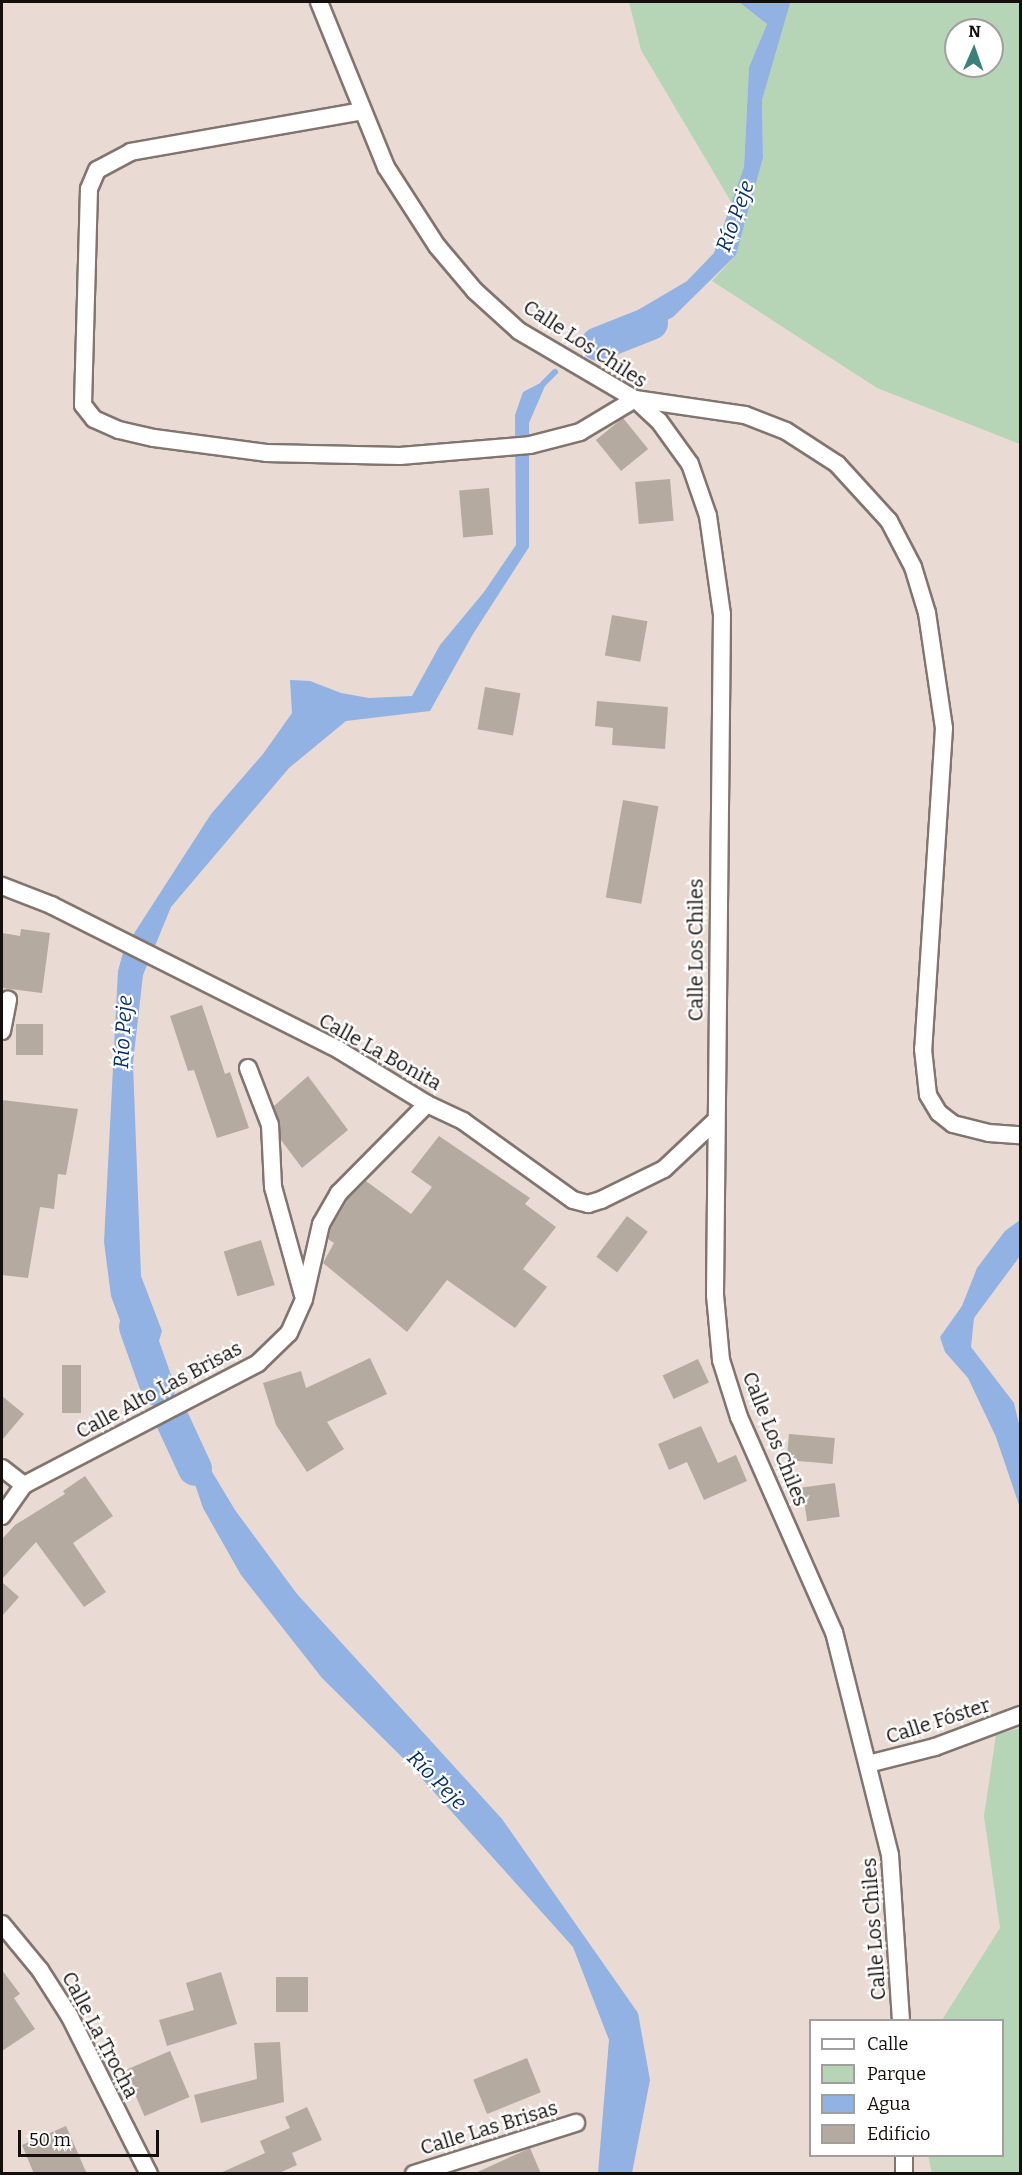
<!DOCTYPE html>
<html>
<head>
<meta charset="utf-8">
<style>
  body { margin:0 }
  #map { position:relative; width:1022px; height:2175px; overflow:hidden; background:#eadad4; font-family:Bitter,serif }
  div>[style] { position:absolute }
  .green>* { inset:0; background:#b5d5b6 }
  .water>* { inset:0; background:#91b2e2 }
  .stream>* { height:6px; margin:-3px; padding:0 3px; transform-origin:3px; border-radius:3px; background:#91b2e2 }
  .river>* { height:34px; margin:-17px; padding:0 17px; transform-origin:17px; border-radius:17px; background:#91b2e2 }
  .building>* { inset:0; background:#b5aaa0; transform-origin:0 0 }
  .roads { filter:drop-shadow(2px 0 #82746e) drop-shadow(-2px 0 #82746e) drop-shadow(0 2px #82746e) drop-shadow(0 -2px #82746e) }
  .minor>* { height:16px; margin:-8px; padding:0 8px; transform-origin:8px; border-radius:8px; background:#fff }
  span { translate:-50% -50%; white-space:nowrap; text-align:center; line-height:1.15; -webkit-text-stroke:4.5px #fff; paint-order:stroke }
  .street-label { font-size:20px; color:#140f0d }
  .water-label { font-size:21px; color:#063068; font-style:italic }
  .frame { position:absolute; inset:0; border:3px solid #140f0d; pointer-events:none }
  .legend { position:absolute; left:809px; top:2019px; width:195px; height:138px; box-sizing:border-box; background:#fff; border:2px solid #a19f9e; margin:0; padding:8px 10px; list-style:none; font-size:18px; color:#140f0d }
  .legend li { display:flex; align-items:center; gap:12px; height:30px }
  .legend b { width:30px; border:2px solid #a19f9e }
  .north { position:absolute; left:944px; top:18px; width:60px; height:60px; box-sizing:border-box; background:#fff; border:2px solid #a19f9e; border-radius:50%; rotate:2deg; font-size:16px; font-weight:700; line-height:24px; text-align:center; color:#140f0d }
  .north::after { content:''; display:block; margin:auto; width:21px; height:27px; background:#3b8179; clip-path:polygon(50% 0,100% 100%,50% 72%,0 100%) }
  .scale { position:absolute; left:18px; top:2130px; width:141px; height:27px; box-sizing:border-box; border:3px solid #140f0d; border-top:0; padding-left:8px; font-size:18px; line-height:21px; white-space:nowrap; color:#140f0d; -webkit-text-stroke:4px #fff; paint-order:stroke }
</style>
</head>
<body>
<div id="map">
  <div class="green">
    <i style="clip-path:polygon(629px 2px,739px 2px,767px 24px,749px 67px,744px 167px,733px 205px,641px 50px)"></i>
    <i style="clip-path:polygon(evenodd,788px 2px,1020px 2px,1020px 444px,877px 388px,712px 281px,736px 255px,763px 158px,762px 100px,788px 2px,956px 30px,992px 30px,992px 66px,956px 66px,956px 30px)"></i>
    <i style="clip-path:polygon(1020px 1728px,1020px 2173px,932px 2173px,928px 2156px,1002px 2156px,1002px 2020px,942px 2020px,1000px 1928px,984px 1816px,996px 1735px)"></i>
  </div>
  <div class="water">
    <i style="clip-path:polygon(739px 2px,790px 3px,762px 100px,763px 158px,736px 255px,673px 317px,626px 341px,609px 340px,638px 310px,687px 281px,714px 253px,744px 167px,749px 67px,767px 24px)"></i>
    <i style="clip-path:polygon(548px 379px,529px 423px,529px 547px,473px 634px,430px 711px,346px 721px,289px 768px,171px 907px,143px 975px,133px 1063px,141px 1276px,162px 1331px,150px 1371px,136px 1364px,111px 1296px,104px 1242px,118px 971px,124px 949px,211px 814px,263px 754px,292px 713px,290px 680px,310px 681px,341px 693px,369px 698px,412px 696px,440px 645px,484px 592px,516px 545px,515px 415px,523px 392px)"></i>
    <i style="clip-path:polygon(1020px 1220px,1020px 1256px,974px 1318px,971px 1347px,1014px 1403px,1020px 1428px,1020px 1508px,996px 1437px,968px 1378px,945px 1352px,940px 1337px,962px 1306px,977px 1268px,1005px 1231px)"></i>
    <i style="clip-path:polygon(176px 1428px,202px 1455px,235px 1510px,297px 1594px,502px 1819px,638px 2013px,650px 2080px,632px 2173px,598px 2173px,609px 2040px,573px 1947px,407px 1762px,322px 1678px,241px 1575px,203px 1508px)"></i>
  </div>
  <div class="stream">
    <i style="left:543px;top:384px;width:17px;rotate:-45deg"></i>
  </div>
  <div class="river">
    <i style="left:598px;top:344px;width:57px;rotate:-21.6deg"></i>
    <i style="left:136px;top:1327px;width:66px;rotate:70.5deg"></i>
    <i style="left:171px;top:1417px;width:57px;rotate:65.2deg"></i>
  </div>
  <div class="building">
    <i style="left:623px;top:418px;width:40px;height:35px;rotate:51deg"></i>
    <i style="left:670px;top:479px;width:42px;height:35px;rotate:85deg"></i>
    <i style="left:489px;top:488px;width:47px;height:30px;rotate:85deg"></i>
    <i style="left:612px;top:615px;width:36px;height:41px;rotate:10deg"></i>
    <i style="left:485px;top:687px;width:36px;height:43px;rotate:10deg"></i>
    <i style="clip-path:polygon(597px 701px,668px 707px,665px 749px,612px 745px,613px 728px,595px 726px)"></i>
    <i style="left:623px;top:800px;width:36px;height:99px;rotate:10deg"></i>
    <i style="clip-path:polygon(21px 929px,50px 933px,42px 993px,2px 988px,2px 933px,20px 936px)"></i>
    <i style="clip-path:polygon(202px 1005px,225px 1074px,230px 1072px,249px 1128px,217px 1138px,194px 1070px,188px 1071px,170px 1016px)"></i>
    <i style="left:43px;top:1024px;width:31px;height:27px;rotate:90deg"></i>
    <i style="clip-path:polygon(308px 1076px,348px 1130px,302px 1168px,281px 1140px,274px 1106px)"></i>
    <i style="clip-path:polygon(2px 1100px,78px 1109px,66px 1175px,58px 1174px,54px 1209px,40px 1207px,28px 1278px,2px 1275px)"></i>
    <i style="clip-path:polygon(439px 1136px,530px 1198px,525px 1204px,556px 1227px,523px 1269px,547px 1287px,515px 1328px,447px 1280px,407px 1332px,323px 1263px,334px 1243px,328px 1239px,331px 1228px,348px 1199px,366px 1181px,411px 1214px,432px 1187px,411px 1172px)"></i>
    <i style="left:627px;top:1216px;width:26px;height:51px;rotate:37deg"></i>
    <i style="left:261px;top:1240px;width:47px;height:39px;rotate:73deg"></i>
    <i style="clip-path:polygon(370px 1358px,387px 1394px,327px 1422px,344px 1449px,307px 1472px,276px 1425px,263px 1383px,301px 1371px,306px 1388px)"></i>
    <i style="left:698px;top:1359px;width:26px;height:39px;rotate:65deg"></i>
    <i style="left:62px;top:1365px;width:19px;height:48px"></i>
    <i style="clip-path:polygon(2px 1396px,24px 1414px,2px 1440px)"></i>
    <i style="clip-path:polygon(701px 1426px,718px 1463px,736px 1455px,747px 1481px,704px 1500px,687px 1462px,669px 1470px,658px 1444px)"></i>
    <i style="left:789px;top:1434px;width:46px;height:26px;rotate:5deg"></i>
    <i style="clip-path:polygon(85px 1476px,113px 1516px,73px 1543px,106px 1592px,84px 1607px,36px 1542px,2px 1579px,2px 1539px,15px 1525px,65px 1494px,63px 1491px)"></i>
    <i style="left:835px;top:1483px;width:34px;height:33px;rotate:82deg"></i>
    <i style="clip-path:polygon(2px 1582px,19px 1597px,2px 1616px)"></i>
    <i style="clip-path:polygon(2px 1970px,20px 1994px,14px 1998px,35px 2029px,2px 2051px)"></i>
    <i style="clip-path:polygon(221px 1972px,237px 2024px,167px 2046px,159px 2020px,194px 2010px,186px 1983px)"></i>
    <i style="left:276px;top:1977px;width:32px;height:35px"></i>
    <i style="clip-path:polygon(280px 2042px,284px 2102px,201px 2123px,194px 2095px,257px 2079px,254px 2043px)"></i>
    <i style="left:170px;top:2051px;width:50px;height:49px;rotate:67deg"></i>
    <i style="left:527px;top:2058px;width:37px;height:58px;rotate:68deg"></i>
    <i style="clip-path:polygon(307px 2107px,322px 2140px,292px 2153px,297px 2165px,277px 2174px,218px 2174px,265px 2153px,260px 2141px,290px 2128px,285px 2117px)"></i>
    <i style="clip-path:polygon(66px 2126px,87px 2174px,34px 2174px,22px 2145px)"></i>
    <i style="clip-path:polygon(530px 2148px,541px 2174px,473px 2174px,528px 2149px)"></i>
  </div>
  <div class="roads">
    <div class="minor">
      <i style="left:319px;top:2px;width:178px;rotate:67.9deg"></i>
      <i style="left:386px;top:167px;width:94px;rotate:57.2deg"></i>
      <i style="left:437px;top:246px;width:59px;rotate:49.8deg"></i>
      <i style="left:475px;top:291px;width:59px;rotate:42.3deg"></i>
      <i style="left:519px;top:331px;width:134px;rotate:30.4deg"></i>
      <i style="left:635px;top:399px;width:33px;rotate:43deg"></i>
      <i style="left:659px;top:421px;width:53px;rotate:54.2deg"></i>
      <i style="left:690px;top:464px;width:55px;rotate:70.9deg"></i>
      <i style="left:708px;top:516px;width:99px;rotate:81.9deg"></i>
      <i style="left:722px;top:614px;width:681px;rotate:90.59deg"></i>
      <i style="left:715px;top:1295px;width:65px;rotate:84.7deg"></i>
      <i style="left:721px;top:1360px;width:60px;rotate:72.5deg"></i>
      <i style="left:739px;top:1417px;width:235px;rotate:66.2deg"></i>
      <i style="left:834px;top:1632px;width:230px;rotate:75.9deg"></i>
      <i style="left:890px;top:1855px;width:165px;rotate:86.2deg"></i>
      <i style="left:363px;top:111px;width:236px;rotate:170deg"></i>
      <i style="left:131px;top:152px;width:38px;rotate:152deg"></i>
      <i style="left:97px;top:170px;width:21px;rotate:113deg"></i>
      <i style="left:89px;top:189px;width:216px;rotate:91.6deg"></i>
      <i style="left:83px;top:405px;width:18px;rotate:52deg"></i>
      <i style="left:94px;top:419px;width:27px;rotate:24deg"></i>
      <i style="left:119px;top:430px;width:36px;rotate:13deg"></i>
      <i style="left:154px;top:438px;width:113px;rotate:7.6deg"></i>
      <i style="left:266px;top:453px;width:134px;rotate:1.3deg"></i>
      <i style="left:400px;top:456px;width:130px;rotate:-4.8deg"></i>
      <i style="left:530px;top:445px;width:52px;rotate:-14.6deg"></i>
      <i style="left:580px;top:432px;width:64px;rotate:-31deg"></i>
      <i style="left:635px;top:399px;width:111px;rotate:8.3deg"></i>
      <i style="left:745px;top:415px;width:44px;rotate:21.3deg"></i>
      <i style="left:786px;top:431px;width:61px;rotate:32.9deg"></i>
      <i style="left:837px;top:464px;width:77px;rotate:47.6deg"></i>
      <i style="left:889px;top:521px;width:52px;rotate:62.4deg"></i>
      <i style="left:913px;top:567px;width:48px;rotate:73.1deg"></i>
      <i style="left:927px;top:613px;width:116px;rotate:81.6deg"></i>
      <i style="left:944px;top:728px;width:322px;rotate:93.7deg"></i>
      <i style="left:923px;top:1049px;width:46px;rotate:83.8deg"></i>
      <i style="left:928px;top:1095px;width:21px;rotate:59deg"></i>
      <i style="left:939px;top:1113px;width:18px;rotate:38deg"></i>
      <i style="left:953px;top:1124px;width:37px;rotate:14deg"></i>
      <i style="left:989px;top:1133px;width:31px;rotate:4deg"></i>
      <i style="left:2px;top:886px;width:53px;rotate:21.2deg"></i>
      <i style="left:51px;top:905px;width:322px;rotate:26.7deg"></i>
      <i style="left:339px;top:1050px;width:103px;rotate:31.5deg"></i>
      <i style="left:427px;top:1104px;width:40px;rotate:25deg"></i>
      <i style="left:463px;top:1121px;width:135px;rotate:35.7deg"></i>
      <i style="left:573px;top:1200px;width:16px;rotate:15deg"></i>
      <i style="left:588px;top:1204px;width:14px;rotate:-17deg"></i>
      <i style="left:601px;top:1200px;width:70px;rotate:-26.2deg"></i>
      <i style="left:664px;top:1169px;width:71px;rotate:-43.3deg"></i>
      <i style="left:2px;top:1031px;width:32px;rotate:-79deg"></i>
      <i style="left:248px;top:1068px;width:61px;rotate:68.9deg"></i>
      <i style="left:270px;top:1125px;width:62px;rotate:87.2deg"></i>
      <i style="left:273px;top:1187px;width:112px;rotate:74.5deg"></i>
      <i style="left:2px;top:1468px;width:28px;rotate:38deg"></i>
      <i style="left:2px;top:1516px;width:38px;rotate:-55deg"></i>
      <i style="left:24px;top:1485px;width:264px;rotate:-27.5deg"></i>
      <i style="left:258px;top:1363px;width:43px;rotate:-44.1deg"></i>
      <i style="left:289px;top:1333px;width:37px;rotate:-66deg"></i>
      <i style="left:304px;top:1299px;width:77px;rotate:-77.2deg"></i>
      <i style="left:321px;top:1224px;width:36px;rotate:-60deg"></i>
      <i style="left:339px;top:1193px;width:125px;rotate:-45.3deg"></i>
      <i style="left:868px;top:1764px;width:69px;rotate:-14.2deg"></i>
      <i style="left:935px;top:1747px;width:91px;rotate:-20.6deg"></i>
      <i style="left:2px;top:1924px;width:60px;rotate:50.4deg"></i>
      <i style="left:40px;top:1970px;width:56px;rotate:57.4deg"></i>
      <i style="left:70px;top:2017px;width:176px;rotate:63.3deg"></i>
      <i style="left:904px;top:2156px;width:18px;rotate:90deg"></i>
      <i style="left:414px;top:2174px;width:170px;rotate:-17.5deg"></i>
    </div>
  </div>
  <div class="street-label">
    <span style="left:585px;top:344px;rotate:33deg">Calle Los Chiles</span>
    <span style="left:696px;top:950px;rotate:-90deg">Calle Los Chiles</span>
    <span style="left:380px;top:1052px;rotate:29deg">Calle La Bonita</span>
    <span style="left:159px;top:1390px;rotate:-28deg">Calle Alto Las Brisas</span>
    <span style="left:775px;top:1439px;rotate:68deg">Calle Los Chiles</span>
    <span style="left:938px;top:1721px;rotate:-18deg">Calle Fóster</span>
    <span style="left:874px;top:1929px;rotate:-94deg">Calle Los Chiles</span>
    <span style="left:100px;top:2035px;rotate:62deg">Calle La Trocha</span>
    <span style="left:489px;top:2128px;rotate:-17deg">Calle Las Brisas</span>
  </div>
  <div class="water-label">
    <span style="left:735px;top:216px;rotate:-70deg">Río Peje</span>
    <span style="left:123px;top:1032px;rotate:-87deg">Río Peje</span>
    <span style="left:437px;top:1780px;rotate:45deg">Río Peje</span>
  </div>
  <div class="frame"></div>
  <ul class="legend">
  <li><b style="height:8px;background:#fff"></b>Calle</li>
  <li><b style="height:16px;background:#b5d5b6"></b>Parque</li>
  <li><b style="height:16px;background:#91b2e2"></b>Agua</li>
  <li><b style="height:16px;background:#b5aaa0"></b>Edificio</li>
  </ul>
  <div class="north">N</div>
  <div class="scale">50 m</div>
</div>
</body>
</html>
